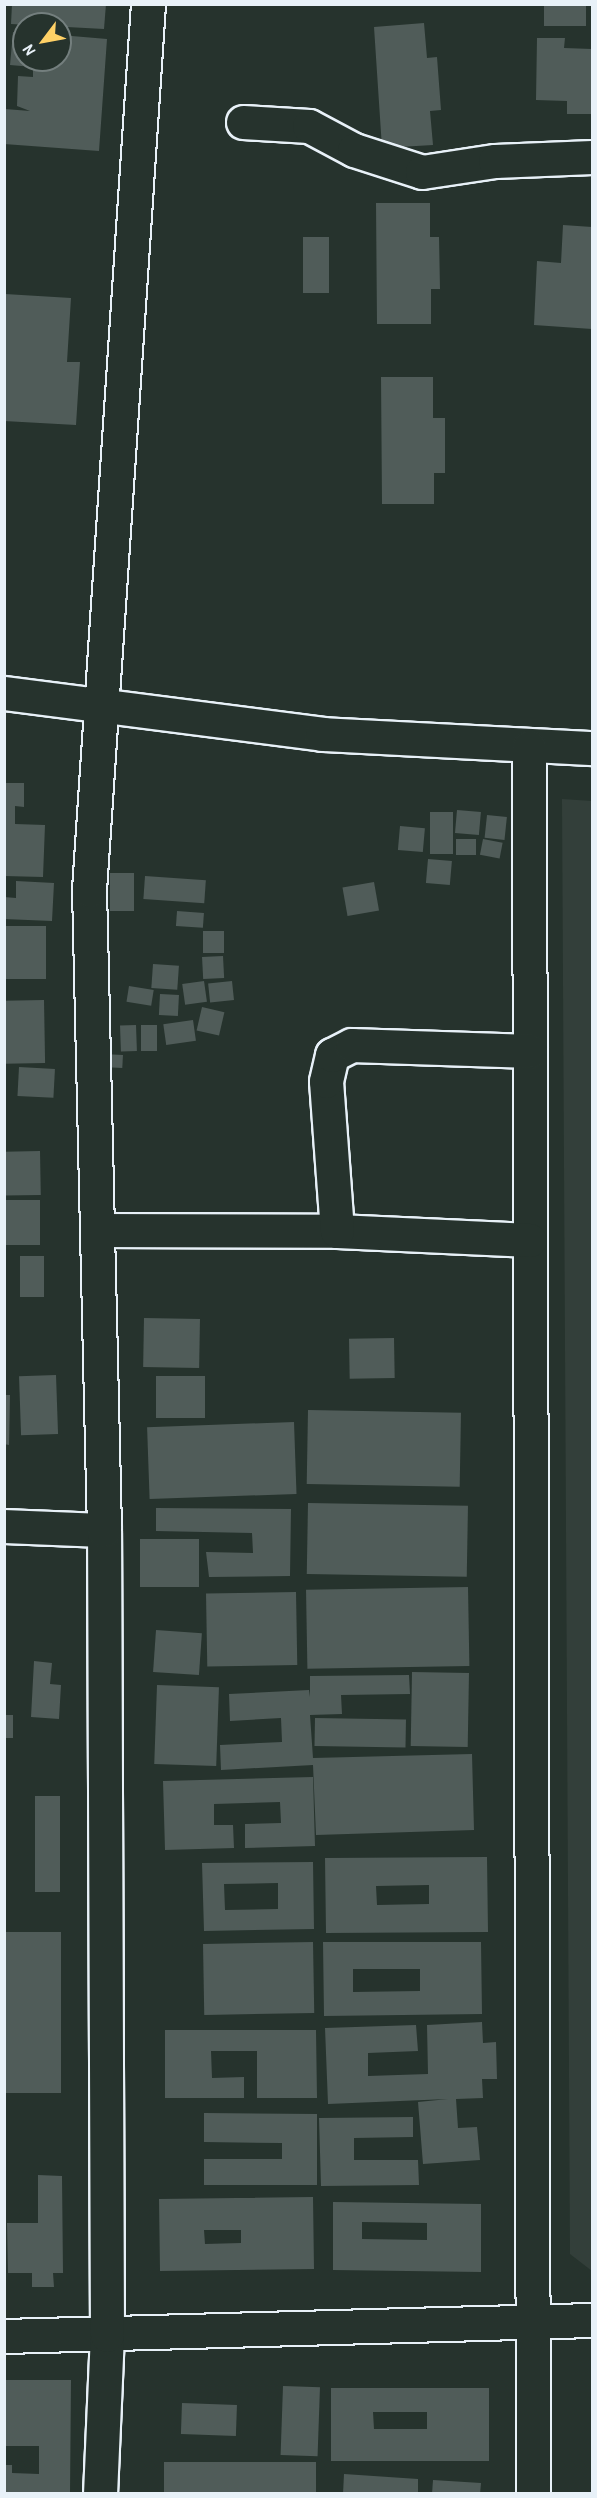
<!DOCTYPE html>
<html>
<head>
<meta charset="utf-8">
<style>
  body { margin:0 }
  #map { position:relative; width:597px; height:2498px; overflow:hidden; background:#26332d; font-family:"Patrick Hand",sans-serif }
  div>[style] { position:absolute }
  .built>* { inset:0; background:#333f3a }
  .building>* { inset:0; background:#505c59; transform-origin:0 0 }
  .roads { filter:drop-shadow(2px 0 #e8f1f8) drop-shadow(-2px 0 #e8f1f8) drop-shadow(0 2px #e8f1f8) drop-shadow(0 -2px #e8f1f8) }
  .minor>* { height:33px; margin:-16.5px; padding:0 16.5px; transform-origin:16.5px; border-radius:16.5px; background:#26332d }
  span { translate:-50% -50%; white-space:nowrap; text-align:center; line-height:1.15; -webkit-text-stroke:4.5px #26332d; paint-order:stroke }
  .frame { position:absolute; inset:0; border:6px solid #e8f1f8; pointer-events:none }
  .north { position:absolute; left:12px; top:12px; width:60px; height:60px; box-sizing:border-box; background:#26332d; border:2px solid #747f7e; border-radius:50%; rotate:238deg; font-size:16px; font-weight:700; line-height:24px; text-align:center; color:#e8f1f8 }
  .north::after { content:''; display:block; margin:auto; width:21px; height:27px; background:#ffd166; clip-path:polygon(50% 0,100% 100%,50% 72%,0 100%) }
</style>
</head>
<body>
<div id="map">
  <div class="built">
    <i style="clip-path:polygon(562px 799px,592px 801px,592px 2271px,570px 2254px)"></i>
  </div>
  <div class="building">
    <i style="clip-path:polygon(12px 4px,106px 4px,104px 29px,11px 24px)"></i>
    <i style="left:544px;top:4px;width:42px;height:22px"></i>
    <i style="clip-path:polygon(424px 23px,427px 58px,437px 57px,441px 110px,430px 111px,433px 145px,382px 148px,374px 27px)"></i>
    <i style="clip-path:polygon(13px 32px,24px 33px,24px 60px,60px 60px,60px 35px,107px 39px,99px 151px,4px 144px,5px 109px,30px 111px,17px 106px,18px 76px,33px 77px,33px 67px,10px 65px)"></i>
    <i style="clip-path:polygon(537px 38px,565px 38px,564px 48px,592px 49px,592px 114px,567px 114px,567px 101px,536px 100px)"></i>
    <i style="clip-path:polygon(376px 203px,430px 203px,430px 237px,439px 237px,440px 289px,431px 289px,431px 324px,377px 324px)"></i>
    <i style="clip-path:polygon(563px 225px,592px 227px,592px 329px,534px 325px,537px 261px,561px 263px)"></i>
    <i style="left:303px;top:237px;width:26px;height:56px"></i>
    <i style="clip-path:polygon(5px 294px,71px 298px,67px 362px,80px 362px,76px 425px,4px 421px)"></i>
    <i style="clip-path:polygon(381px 377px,433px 377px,433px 418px,445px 418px,445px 473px,434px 473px,434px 504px,382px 504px)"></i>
    <i style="clip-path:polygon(4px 783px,24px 783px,24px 807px,15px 806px,15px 824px,45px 825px,43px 877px,4px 876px)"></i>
    <i style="left:457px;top:810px;width:24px;height:23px;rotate:5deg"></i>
    <i style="left:430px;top:812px;width:23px;height:42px"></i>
    <i style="left:487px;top:815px;width:20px;height:23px;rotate:6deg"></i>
    <i style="left:400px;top:826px;width:25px;height:24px;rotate:5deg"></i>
    <i style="left:456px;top:839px;width:20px;height:16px"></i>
    <i style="left:483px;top:839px;width:20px;height:16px;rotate:11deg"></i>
    <i style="left:428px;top:859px;width:24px;height:24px;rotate:5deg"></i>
    <i style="left:110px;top:873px;width:24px;height:38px"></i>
    <i style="left:145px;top:876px;width:61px;height:23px;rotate:4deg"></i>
    <i style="clip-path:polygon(16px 881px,54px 883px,52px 921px,4px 919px,4px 897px,16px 898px)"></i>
    <i style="left:374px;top:882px;width:29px;height:32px;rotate:80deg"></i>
    <i style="left:177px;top:911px;width:27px;height:15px;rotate:4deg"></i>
    <i style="left:4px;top:926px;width:42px;height:53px"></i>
    <i style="left:203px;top:931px;width:21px;height:22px"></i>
    <i style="left:223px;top:956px;width:22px;height:21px;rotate:87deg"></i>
    <i style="left:153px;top:964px;width:26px;height:24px;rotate:4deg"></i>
    <i style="left:204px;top:981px;width:21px;height:22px;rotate:82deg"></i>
    <i style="left:232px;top:981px;width:19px;height:24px;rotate:84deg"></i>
    <i style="left:129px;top:986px;width:25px;height:16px;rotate:9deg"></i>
    <i style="left:160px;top:994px;width:19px;height:21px;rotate:3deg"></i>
    <i style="left:44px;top:1000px;width:63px;height:40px;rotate:89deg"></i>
    <i style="left:202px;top:1007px;width:23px;height:24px;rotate:13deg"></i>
    <i style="left:193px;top:1020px;width:21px;height:30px;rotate:82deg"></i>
    <i style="left:136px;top:1025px;width:26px;height:16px;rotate:88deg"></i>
    <i style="left:141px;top:1025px;width:16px;height:26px"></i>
    <i style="left:103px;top:1054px;width:20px;height:13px;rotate:3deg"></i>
    <i style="left:19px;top:1067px;width:36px;height:29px;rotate:3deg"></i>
    <i style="left:40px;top:1151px;width:44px;height:36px;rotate:89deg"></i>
    <i style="left:4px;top:1200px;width:36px;height:45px"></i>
    <i style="left:20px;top:1256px;width:24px;height:41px"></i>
    <i style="left:144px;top:1318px;width:56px;height:49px;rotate:1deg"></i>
    <i style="left:394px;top:1338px;width:40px;height:45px;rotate:89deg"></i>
    <i style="left:56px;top:1375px;width:59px;height:37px;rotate:88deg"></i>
    <i style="left:156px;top:1376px;width:49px;height:42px"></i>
    <i style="clip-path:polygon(4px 1395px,10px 1395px,9px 1445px,4px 1444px)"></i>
    <i style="left:308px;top:1410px;width:153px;height:74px;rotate:1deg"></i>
    <i style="left:294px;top:1422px;width:72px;height:147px;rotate:88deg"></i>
    <i style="left:308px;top:1503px;width:160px;height:71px;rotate:1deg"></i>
    <i style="clip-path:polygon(156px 1508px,291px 1509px,290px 1576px,209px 1577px,206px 1552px,253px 1553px,252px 1533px,156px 1531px)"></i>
    <i style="left:140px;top:1539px;width:59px;height:48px"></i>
    <i style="left:468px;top:1587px;width:79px;height:162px;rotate:89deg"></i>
    <i style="left:296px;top:1592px;width:73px;height:90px;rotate:89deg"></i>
    <i style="left:156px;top:1630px;width:46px;height:42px;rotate:4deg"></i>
    <i style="clip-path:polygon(34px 1661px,52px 1663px,50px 1684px,61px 1685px,59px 1719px,31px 1717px)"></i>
    <i style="left:412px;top:1672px;width:57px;height:74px;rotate:1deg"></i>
    <i style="clip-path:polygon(409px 1675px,410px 1694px,341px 1695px,342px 1714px,310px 1715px,313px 1758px,472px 1754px,474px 1830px,316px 1835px,313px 1765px,221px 1770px,220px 1745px,282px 1742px,281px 1718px,230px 1721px,229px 1694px,309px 1690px,310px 1697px,310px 1676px)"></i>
    <i style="left:157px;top:1685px;width:62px;height:79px;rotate:2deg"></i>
    <i style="left:4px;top:1715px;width:9px;height:23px"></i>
    <i style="left:315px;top:1718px;width:91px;height:28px;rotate:1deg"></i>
    <i style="clip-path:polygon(313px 1777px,315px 1846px,245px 1848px,245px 1824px,281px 1823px,280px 1802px,214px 1804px,214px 1825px,233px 1825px,234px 1848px,165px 1850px,163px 1781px)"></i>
    <i style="left:35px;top:1796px;width:25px;height:96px"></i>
    <i style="clip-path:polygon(evenodd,487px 1857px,488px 1932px,326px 1933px,325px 1858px,487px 1857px,429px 1885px,429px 1904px,377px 1905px,376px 1886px,429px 1885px)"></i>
    <i style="clip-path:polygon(evenodd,313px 1862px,314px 1929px,204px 1931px,202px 1863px,313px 1862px,278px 1883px,278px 1909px,225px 1910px,224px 1884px,278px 1883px)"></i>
    <i style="left:4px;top:1932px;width:57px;height:161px"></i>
    <i style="left:313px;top:1942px;width:71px;height:110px;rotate:89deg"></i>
    <i style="clip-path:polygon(evenodd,323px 1942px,481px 1942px,482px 2014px,324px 2016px,323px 1942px,353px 1969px,420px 1969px,420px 1991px,353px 1992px,353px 1969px)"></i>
    <i style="clip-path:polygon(482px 2022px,483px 2043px,496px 2042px,497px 2079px,482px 2079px,483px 2098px,456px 2099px,458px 2128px,477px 2127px,480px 2160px,423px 2164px,418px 2102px,448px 2099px,328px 2104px,325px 2028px,416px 2025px,418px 2051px,368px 2053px,368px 2076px,428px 2074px,427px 2025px)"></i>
    <i style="clip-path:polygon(165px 2030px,316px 2030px,317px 2098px,257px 2098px,257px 2051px,211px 2051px,212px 2078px,244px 2077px,244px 2098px,165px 2098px)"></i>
    <i style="clip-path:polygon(204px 2113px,317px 2114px,317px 2185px,204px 2185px,204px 2159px,282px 2159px,282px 2143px,204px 2142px)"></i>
    <i style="clip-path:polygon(413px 2117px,413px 2137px,354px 2138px,354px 2160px,418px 2160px,419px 2185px,321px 2186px,319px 2118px)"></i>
    <i style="clip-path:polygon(38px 2175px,62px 2176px,63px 2273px,53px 2273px,54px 2287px,32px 2287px,32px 2273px,8px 2273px,7px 2223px,38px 2223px)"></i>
    <i style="clip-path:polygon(evenodd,313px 2197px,314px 2269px,160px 2271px,159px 2199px,313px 2197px,204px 2230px,241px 2230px,241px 2243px,205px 2244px,204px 2230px)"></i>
    <i style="clip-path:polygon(evenodd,333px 2202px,481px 2204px,481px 2272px,333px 2270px,333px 2202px,362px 2222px,427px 2223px,427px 2240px,362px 2239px,362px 2222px)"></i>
    <i style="clip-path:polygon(4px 2380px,71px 2380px,70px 2494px,4px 2494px,4px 2465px,12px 2465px,12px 2473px,39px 2474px,39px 2446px,4px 2446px)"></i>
    <i style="left:283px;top:2386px;width:37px;height:69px;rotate:2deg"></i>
    <i style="clip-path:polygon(evenodd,331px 2388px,489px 2388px,489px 2461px,331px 2461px,331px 2388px,373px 2412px,427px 2412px,427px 2429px,374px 2429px,373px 2412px)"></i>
    <i style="left:182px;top:2403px;width:55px;height:31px;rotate:2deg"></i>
    <i style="left:316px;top:2462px;width:32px;height:152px;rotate:90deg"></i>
    <i style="clip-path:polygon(344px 2474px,418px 2479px,418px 2494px,343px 2494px)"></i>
    <i style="clip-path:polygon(433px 2480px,481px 2483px,480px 2494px,432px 2494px)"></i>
  </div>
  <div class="roads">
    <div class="minor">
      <i style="left:243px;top:122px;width:66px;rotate:3.5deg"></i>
      <i style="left:309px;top:126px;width:51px;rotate:28.1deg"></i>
      <i style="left:354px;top:150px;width:71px;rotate:17.9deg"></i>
      <i style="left:422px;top:172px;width:74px;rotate:-8.6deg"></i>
      <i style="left:495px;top:161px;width:97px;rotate:-2.4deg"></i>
      <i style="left:4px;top:693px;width:321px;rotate:7.3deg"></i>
      <i style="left:322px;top:734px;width:270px;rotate:3deg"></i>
      <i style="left:529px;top:747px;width:1747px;rotate:89.87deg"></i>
      <i style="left:97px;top:1230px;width:240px;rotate:0.2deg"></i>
      <i style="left:337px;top:1231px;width:193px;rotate:2.7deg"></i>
      <i style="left:337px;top:1231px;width:150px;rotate:-94.2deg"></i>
      <i style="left:326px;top:1081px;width:27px;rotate:-77deg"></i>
      <i style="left:332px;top:1055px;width:22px;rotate:-27deg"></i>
      <i style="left:352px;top:1045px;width:178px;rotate:1.9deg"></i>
      <i style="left:4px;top:1526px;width:100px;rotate:2.3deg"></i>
      <i style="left:4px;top:2336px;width:588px;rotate:-1.56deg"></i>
      <i style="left:100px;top:2494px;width:159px;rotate:-87.5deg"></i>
      <i style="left:107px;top:2335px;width:805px;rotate:-90.21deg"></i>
      <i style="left:104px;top:1530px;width:640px;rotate:-91.34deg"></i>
      <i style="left:89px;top:890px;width:888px;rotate:-86.19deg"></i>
    </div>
  </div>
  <div class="frame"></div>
  <div class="north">N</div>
</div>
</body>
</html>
